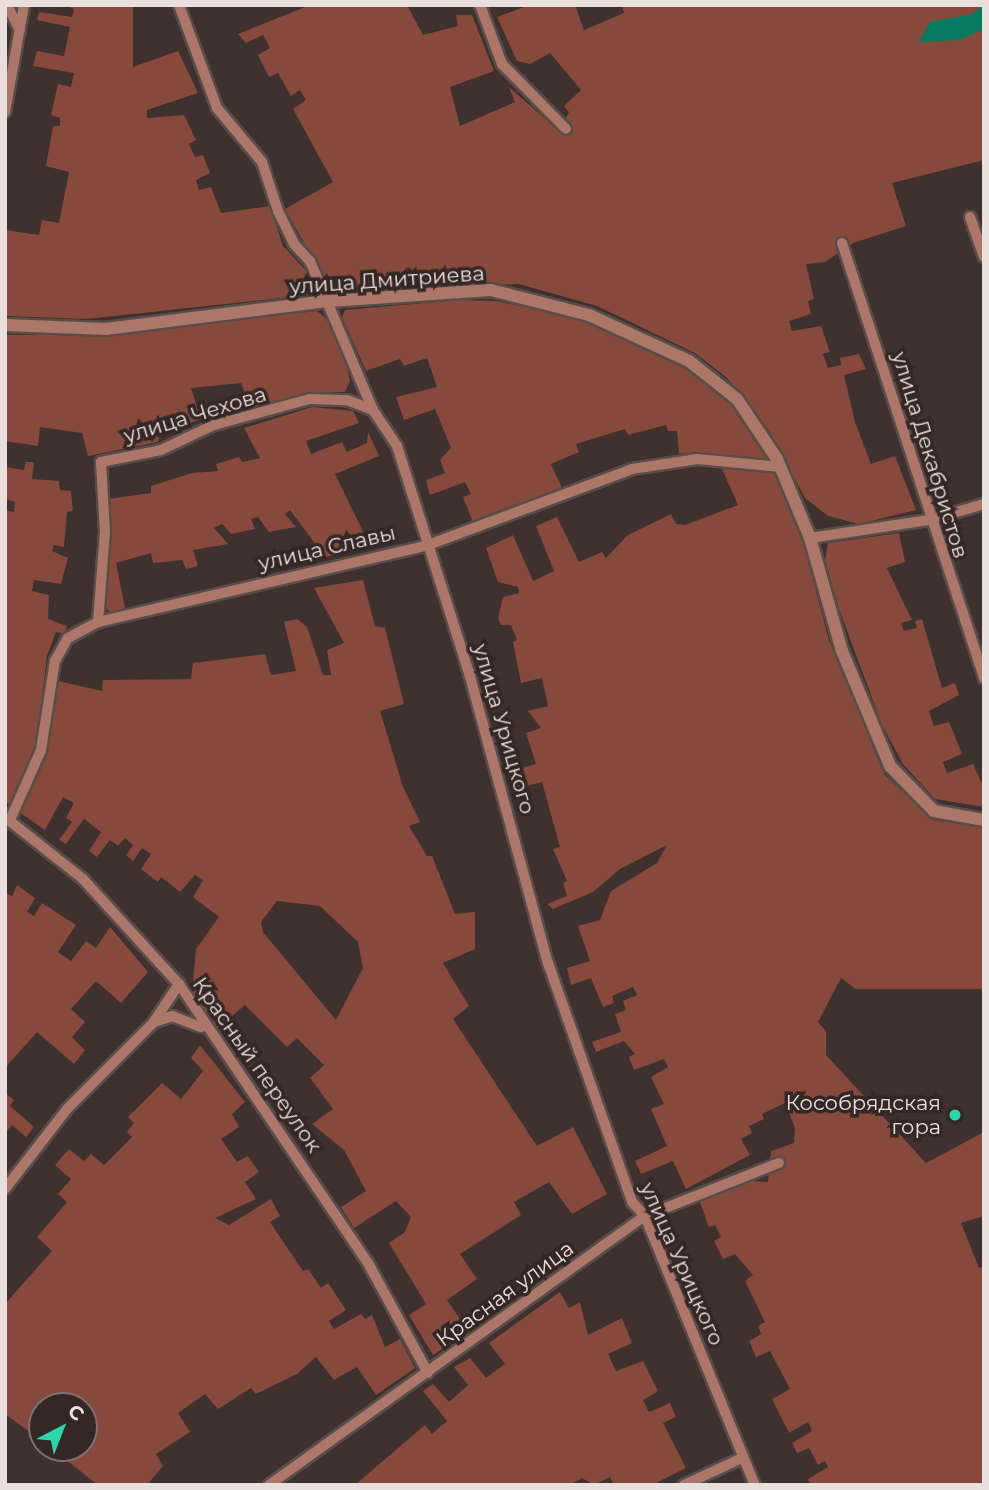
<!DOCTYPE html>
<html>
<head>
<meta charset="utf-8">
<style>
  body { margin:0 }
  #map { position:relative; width:989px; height:1490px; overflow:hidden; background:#3e312e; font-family:Montserrat,sans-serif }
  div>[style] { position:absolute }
  .green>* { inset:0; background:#86493c }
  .water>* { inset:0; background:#067b61 }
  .roads { filter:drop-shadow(2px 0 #594d4a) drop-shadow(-2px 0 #594d4a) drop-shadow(0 2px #594d4a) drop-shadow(0 -2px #594d4a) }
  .minor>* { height:10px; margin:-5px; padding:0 5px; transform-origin:5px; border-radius:5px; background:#ac7669 }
  .tertiary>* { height:12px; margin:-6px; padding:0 6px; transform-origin:6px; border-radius:6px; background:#ac7669 }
  .dots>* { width:19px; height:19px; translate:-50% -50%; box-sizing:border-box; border:4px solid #342724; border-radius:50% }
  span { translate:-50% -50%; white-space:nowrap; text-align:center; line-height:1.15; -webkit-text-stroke:7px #342724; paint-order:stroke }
  .street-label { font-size:21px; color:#e9e0de }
  .poi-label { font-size:21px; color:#e9e0de }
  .right { translate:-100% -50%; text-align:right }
  .frame { position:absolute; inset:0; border:7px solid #e9e0de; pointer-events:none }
  .north { position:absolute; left:28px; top:1392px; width:70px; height:70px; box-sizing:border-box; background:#342724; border:2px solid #7c716e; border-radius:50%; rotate:42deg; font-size:19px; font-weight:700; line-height:28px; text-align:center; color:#e9e0de }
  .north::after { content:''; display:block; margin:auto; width:24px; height:32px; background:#2cd5ab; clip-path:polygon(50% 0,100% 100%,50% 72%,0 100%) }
</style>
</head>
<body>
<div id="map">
  <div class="green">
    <i style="clip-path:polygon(65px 5px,133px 5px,133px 67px,178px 51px,198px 93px,147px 110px,147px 118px,184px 115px,196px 140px,189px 144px,195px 157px,203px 155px,210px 173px,196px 180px,199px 190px,211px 187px,221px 213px,270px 206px,283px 246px,312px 277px,310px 295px,86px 319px,5px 316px,5px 230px,39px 235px,42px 220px,59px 223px,69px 172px,46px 166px,53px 126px,60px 126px,60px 118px,51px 115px,58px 84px,71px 87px,74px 73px,33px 66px,37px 51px,64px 56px,70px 27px,37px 20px,39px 12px,72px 17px,74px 9px)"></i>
    <i style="clip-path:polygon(310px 5px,407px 5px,423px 35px,458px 26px,456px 15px,472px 15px,494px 71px,450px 87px,460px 126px,515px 102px,509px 87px,559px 131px,569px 112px,564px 106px,581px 90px,550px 53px,530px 64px,517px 61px,497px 17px,529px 5px,575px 5px,584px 30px,624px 13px,622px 5px,984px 5px,984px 160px,892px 183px,906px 226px,853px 243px,825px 262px,806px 264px,814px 299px,808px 301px,811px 314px,789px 321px,792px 331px,821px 326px,830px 352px,823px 354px,828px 368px,841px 365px,840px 358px,859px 354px,866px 369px,844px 375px,855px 422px,871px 464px,895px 456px,916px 510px,859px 524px,828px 516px,805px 498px,768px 429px,727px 378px,695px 353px,597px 306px,519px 284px,343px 291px,327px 284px,285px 209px,333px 182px,293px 109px,306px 100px,300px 90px,291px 96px,278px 73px,269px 77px,258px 55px,270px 48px,263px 35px,246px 43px,238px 34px)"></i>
    <i style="clip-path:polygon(458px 300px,496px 301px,581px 319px,685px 368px,730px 403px,768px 460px,679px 453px,677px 431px,668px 431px,666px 425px,628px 435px,625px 429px,576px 444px,579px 452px,551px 464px,562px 488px,473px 522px,463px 497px,471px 494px,465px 482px,430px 495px,426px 480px,445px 473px,440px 460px,451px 448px,435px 409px,404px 420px,396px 397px,437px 387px,427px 358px,404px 366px,400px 359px,366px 371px,342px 317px,345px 310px)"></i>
    <i style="clip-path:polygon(317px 311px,329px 321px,345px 358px,350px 381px,345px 392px,307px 393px,251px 410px,241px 383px,191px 388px,201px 419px,161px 434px,158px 442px,88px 456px,82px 433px,40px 427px,38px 446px,5px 441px,5px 335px,102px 334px)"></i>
    <i style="clip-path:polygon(312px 407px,353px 411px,359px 423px,306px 441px,311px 454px,342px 442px,347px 452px,367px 443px,368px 432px,379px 456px,335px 474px,370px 546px,325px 557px,290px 510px,285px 514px,296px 527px,269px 532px,258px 517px,251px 519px,255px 529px,231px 534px,222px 524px,214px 528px,228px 544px,193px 550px,198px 566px,186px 569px,182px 560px,153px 563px,151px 553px,116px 563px,125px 608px,111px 613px,105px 607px,108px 499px,151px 493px,151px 486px,192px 473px,218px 471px,216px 464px,239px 457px,242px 462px,260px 458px,244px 428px)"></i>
    <i style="clip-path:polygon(26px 462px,34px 462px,32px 479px,59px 481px,60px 490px,71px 491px,73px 511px,67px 512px,64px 547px,54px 545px,52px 551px,68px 558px,61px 584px,34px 580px,32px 591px,49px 595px,48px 619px,67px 626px,65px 634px,56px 632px,47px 656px,37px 740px,11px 805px,5px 802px,5px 510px,14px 512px,15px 502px,5px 499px,5px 467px,24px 470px)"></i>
    <i style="clip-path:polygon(722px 469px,774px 470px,804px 546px,829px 640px,884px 774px,933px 820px,984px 827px,984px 989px,856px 989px,841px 978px,818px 1022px,826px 1031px,826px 1055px,926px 1163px,984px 1132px,984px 1216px,961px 1223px,979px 1268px,984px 1266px,984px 1485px,811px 1485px,808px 1479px,828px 1467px,825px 1461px,818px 1465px,809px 1448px,797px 1453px,792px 1443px,812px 1431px,808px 1422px,789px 1433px,772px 1399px,790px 1389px,770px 1351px,756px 1357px,749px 1341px,761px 1334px,758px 1326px,765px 1322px,745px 1281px,753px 1275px,735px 1254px,723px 1259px,714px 1241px,721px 1237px,715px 1225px,709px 1227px,699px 1200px,752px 1181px,768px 1182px,771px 1151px,794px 1143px,795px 1128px,785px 1103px,762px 1114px,764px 1119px,749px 1126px,752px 1133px,741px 1139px,750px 1155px,686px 1189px,673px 1161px,641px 1174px,635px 1161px,667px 1146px,651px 1109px,664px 1104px,651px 1077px,668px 1067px,664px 1059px,634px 1070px,629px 1057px,635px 1054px,624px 1041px,596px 1052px,592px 1042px,621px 1032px,615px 1014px,626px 1010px,623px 1001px,637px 995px,633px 987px,612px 996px,614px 1003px,603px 1007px,591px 978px,571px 985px,567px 968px,590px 961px,578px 926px,600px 920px,611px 891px,657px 863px,667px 845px,620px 869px,593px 892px,553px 909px,547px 904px,567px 896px,563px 883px,567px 881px,553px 849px,560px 847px,542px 782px,516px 789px,510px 771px,536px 764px,526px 733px,541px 728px,528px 711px,548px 706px,542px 678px,521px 683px,513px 642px,517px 640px,511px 625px,501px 625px,498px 618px,503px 597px,519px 593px,518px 587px,498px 582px,486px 548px,513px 535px,533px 581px,554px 571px,536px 526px,557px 517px,579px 562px,602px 552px,606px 558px,628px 535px,671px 514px,676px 524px,685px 525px,738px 505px)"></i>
    <i style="clip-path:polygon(899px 533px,905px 562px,887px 568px,912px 620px,901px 623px,904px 631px,917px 628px,915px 621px,922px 619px,942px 688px,955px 683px,959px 695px,929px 711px,934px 726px,949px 722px,962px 754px,943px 762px,947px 773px,973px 764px,984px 788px,984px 807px,935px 799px,903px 764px,882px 725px,839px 609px,825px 560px,828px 543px)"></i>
    <i style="clip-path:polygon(evenodd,363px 580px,375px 626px,385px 628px,404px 704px,380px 711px,403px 787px,420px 822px,409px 826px,427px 856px,432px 856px,455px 914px,475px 912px,475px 949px,443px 963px,469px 1006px,453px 1019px,537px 1146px,573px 1127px,607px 1194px,572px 1214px,549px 1182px,514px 1202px,521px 1215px,460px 1254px,477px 1279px,447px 1300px,468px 1331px,433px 1355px,409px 1315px,426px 1304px,389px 1243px,405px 1232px,411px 1217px,396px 1201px,354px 1228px,341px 1207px,366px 1191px,344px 1150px,312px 1124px,333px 1109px,310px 1078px,324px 1065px,297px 1038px,287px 1047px,245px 1005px,214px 1031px,192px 993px,196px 949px,219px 917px,193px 897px,203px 880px,195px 875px,180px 892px,161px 877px,158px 882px,141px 869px,151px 854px,142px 848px,133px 861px,126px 855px,133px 845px,125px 838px,118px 846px,110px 840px,97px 857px,89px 851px,101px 832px,84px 819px,66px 844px,59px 840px,72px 822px,66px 818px,74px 803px,63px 797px,45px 830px,19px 812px,45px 753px,58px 681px,102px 691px,103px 680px,191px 679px,193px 663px,265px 654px,271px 675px,296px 671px,284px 622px,297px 619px,307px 627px,323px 675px,331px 675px,327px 650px,344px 643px,314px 588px,363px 580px,277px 901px,320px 906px,358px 942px,363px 968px,336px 1020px,263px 932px,261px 922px,277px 901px)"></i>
    <i style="clip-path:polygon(17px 885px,35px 898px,27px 912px,34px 916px,42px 903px,76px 925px,58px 952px,71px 961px,86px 941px,96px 948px,110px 927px,148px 972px,121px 1003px,96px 981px,71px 1009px,85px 1022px,72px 1037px,85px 1050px,74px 1064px,37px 1032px,5px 1068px,5px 893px,12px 896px)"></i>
    <i style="clip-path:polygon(200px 1045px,245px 1102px,232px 1114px,239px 1127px,221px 1139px,237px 1162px,248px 1156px,259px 1172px,245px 1182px,256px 1199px,215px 1218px,229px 1225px,271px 1199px,280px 1216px,270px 1222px,303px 1271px,308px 1269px,321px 1288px,328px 1283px,346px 1310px,329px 1321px,334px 1329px,361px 1314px,365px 1319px,372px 1315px,385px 1347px,400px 1339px,415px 1368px,376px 1395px,357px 1367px,334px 1380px,316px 1357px,297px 1374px,256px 1394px,251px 1388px,218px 1409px,205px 1394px,178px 1413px,190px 1432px,156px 1454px,163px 1466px,147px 1485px,98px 1485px,51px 1448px,84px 1448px,84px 1406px,42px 1406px,42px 1441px,5px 1414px,5px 1304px,52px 1251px,37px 1237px,67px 1202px,58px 1194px,71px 1179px,55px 1165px,69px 1149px,84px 1161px,91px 1154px,104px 1165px,132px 1137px,127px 1132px,134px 1123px,128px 1117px,162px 1083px,181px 1099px,203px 1071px,191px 1058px)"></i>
    <i style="clip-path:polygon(5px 1093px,14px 1100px,10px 1106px,34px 1127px,26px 1137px,12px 1125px,5px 1133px)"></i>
    <i style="clip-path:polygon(560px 1292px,569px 1308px,580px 1302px,588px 1335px,622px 1318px,632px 1343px,608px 1354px,616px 1371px,643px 1361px,658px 1391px,643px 1400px,649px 1412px,670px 1403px,676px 1417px,663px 1423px,686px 1468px,652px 1485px,614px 1485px,610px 1477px,594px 1485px,582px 1478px,570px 1485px,355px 1485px,425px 1425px,432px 1434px,447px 1421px,423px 1391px,433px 1384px,449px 1402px,468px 1385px,454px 1367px,470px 1358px,486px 1378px,505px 1364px,489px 1343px)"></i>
  </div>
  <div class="water">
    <i style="clip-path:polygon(984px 5px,984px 29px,959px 40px,919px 42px,930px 22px,972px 14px)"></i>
  </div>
  <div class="roads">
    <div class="minor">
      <i style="left:7px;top:5px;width:28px;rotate:63deg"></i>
      <i style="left:179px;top:5px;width:110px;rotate:69.7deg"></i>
      <i style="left:217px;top:108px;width:70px;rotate:50.2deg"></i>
      <i style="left:262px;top:162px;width:52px;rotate:71.9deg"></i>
      <i style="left:278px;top:211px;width:37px;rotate:64deg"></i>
      <i style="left:294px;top:244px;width:23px;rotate:47deg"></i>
      <i style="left:310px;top:261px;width:162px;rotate:67.1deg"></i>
      <i style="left:373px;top:410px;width:43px;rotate:56.3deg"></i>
      <i style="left:397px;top:446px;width:238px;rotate:72.4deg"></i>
      <i style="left:469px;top:673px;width:301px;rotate:74.8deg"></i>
      <i style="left:548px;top:963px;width:253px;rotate:70.6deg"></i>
      <i style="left:632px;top:1202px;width:19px;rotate:47deg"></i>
      <i style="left:645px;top:1216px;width:291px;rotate:67.8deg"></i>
      <i style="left:480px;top:5px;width:63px;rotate:69.6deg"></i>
      <i style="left:502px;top:64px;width:91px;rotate:45.4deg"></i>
      <i style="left:5px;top:112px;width:109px;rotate:-79.9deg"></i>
      <i style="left:970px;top:217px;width:42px;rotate:70.7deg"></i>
      <i style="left:842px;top:243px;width:458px;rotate:71.9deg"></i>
      <i style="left:810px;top:538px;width:120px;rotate:-8.6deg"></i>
      <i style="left:929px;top:520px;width:57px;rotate:-16.2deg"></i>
      <i style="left:98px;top:622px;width:90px;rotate:-85.6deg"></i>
      <i style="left:105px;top:532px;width:70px;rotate:-93.3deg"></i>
      <i style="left:101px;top:462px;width:61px;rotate:-11.3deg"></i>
      <i style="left:161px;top:450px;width:59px;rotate:-25.3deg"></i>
      <i style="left:214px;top:425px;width:99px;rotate:-15.2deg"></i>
      <i style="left:310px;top:399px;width:37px;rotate:2deg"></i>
      <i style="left:347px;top:400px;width:28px;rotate:21deg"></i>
      <i style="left:6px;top:818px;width:98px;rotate:38.4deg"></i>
      <i style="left:83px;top:879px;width:142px;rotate:47.6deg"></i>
      <i style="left:179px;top:984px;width:337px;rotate:55.9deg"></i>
      <i style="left:368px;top:1263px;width:125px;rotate:61.4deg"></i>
      <i style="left:10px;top:820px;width:77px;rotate:-66.1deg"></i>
      <i style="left:41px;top:750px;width:90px;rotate:-81.1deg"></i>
      <i style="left:55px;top:661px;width:26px;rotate:-61deg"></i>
      <i style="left:68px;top:638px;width:34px;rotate:-28deg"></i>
      <i style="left:98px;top:622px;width:339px;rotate:-13.1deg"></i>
      <i style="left:428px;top:545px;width:218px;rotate:-20.4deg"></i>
      <i style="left:632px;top:469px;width:66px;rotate:-8.7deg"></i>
      <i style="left:697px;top:459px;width:84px;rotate:5.4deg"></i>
      <i style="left:154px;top:1022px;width:19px;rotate:-18deg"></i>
      <i style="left:172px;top:1016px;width:31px;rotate:21deg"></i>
      <i style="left:5px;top:1189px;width:101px;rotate:-52.2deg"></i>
      <i style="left:67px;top:1109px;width:122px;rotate:-45deg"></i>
      <i style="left:153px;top:1023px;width:47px;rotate:-56.3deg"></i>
      <i style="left:269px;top:1485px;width:462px;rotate:-35.6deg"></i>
      <i style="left:645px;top:1216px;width:144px;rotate:-21.6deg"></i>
      <i style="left:684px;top:1485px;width:64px;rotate:-25deg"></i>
    </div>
    <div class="tertiary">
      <i style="left:5px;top:325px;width:101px;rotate:2.3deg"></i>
      <i style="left:106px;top:329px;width:225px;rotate:-7.2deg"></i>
      <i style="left:329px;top:301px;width:162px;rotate:-3.9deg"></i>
      <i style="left:491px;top:290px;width:101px;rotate:14.3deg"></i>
      <i style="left:589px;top:315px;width:110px;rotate:24.7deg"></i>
      <i style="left:689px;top:361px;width:61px;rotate:38.4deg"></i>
      <i style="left:737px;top:399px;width:72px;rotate:56.3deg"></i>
      <i style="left:777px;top:459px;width:86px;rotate:67.3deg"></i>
      <i style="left:810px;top:538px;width:117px;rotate:74.2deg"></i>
      <i style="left:842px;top:651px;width:125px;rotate:67.3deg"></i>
      <i style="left:890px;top:766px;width:63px;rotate:45.6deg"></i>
      <i style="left:934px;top:811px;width:51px;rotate:10.2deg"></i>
    </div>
  </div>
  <div class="dots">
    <i style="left:955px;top:1115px;background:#2cd5ab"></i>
  </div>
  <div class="street-label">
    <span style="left:387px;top:280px;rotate:-4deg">улица Дмитриева</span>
    <span style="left:195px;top:415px;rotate:-17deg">улица Чехова</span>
    <span style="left:930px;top:455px;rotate:73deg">улица Декабристов</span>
    <span style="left:327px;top:548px;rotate:-13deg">улица Славы</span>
    <span style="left:504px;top:729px;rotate:74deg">улица Урицкого</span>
    <span style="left:257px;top:1065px;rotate:55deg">Красный переулок</span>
    <span style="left:682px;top:1264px;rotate:66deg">улица Урицкого</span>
    <span style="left:505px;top:1294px;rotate:-36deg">Красная улица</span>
  </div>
  <div class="poi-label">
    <span class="right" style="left:941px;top:1115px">Кособрядская<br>гора</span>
  </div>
  <div class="frame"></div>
  <div class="north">С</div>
</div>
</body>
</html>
